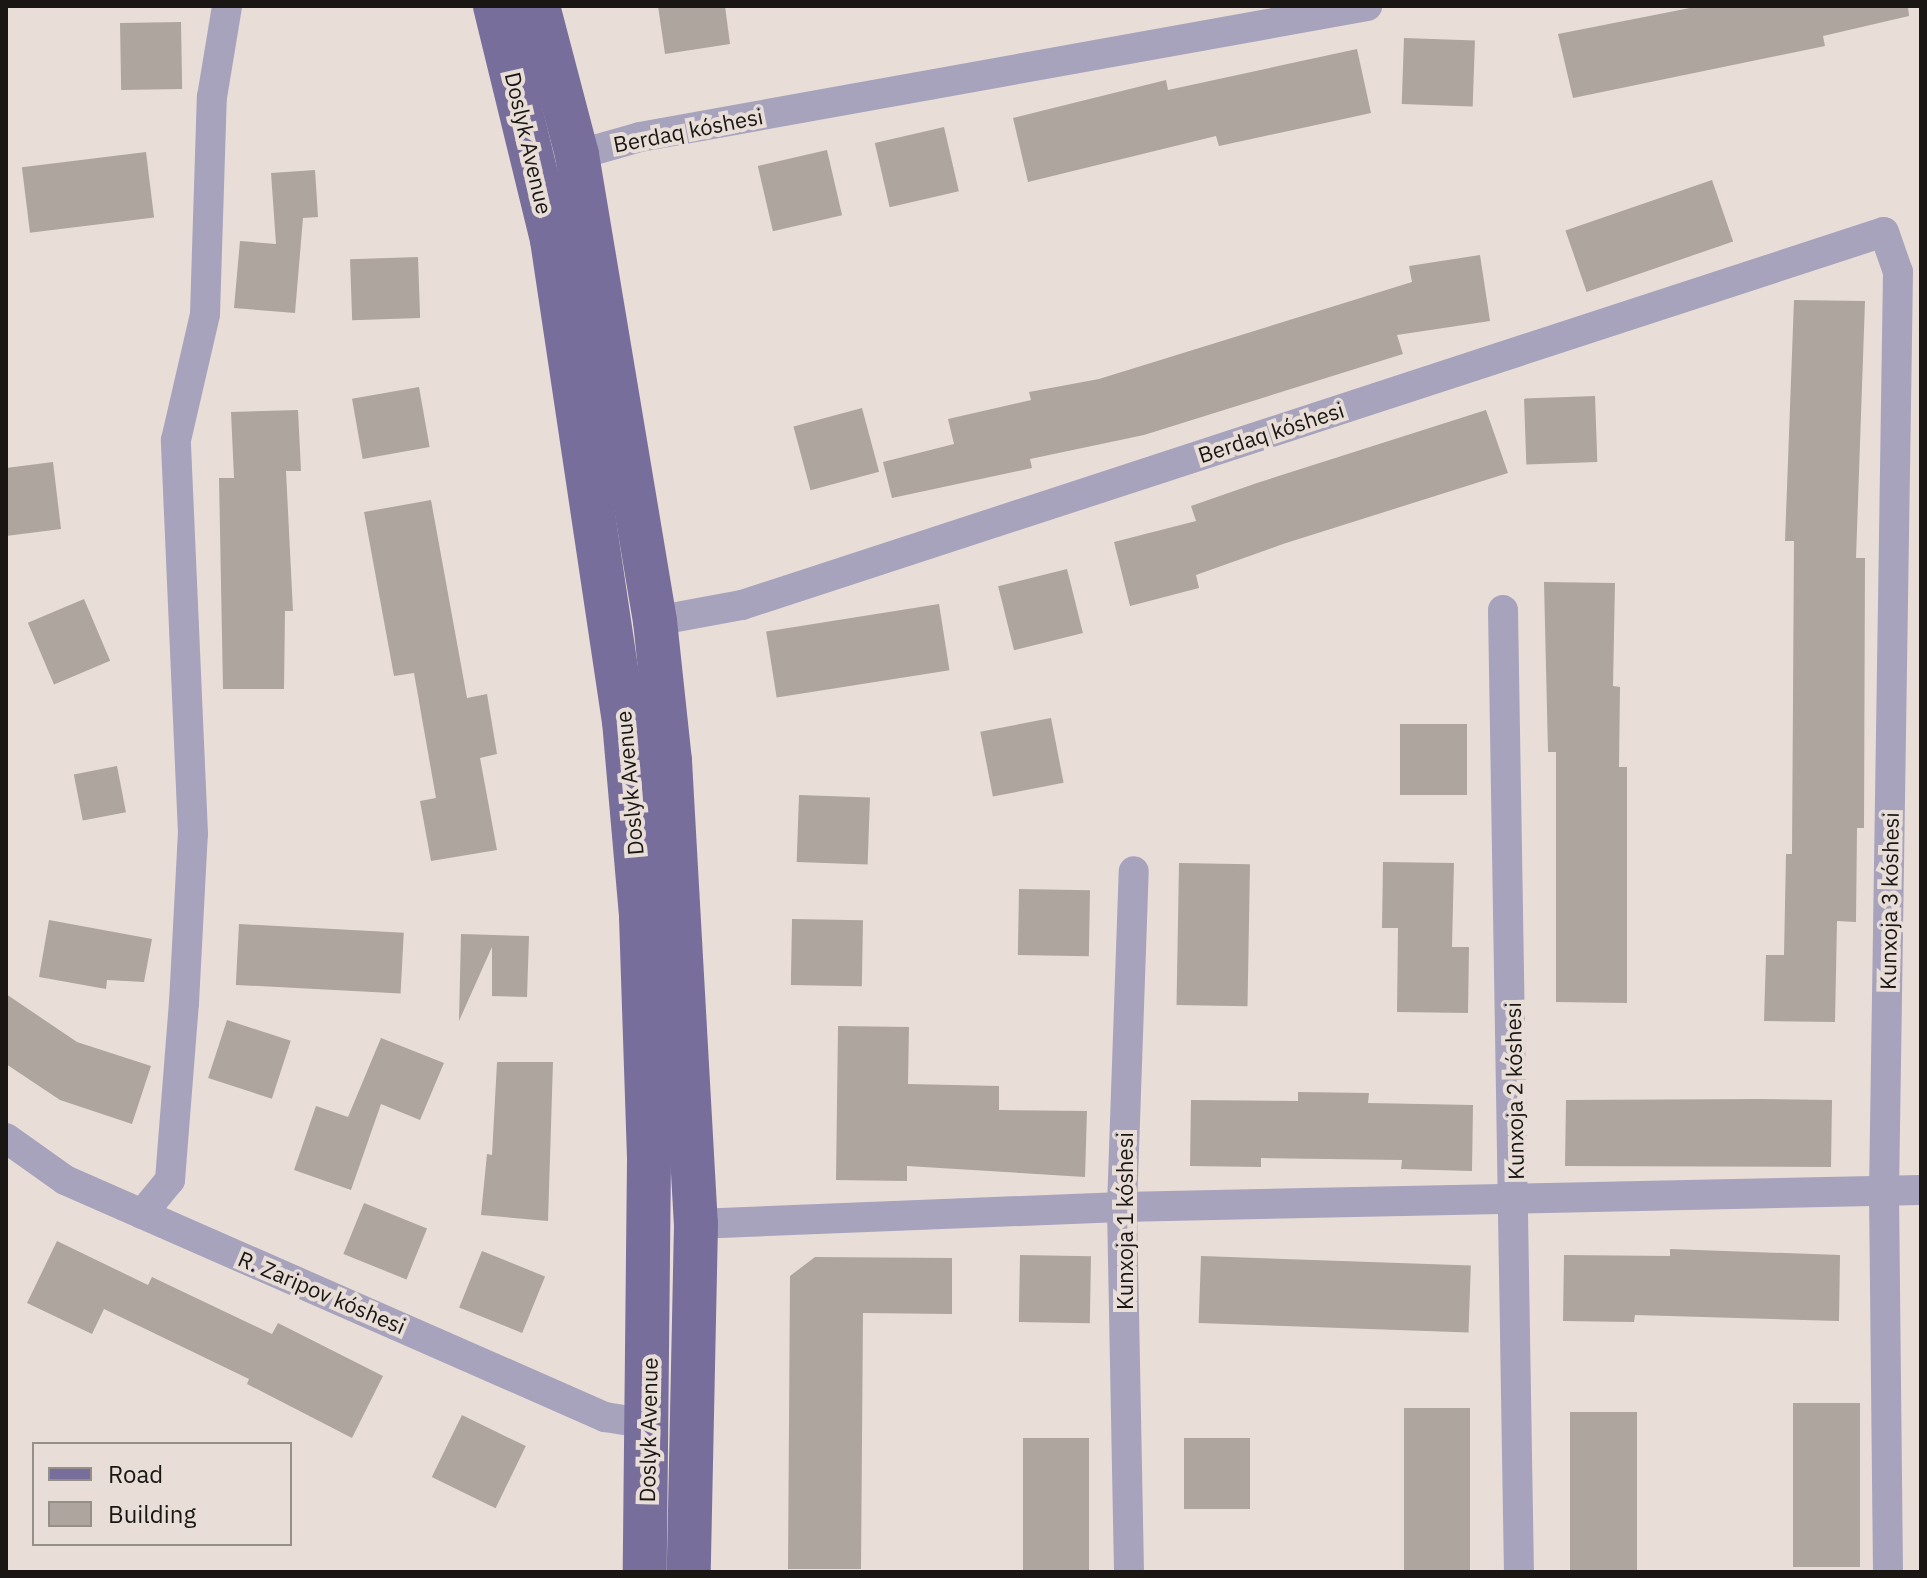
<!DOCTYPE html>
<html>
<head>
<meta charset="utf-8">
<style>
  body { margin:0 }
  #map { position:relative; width:1927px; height:1578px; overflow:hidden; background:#e8ded7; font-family:"IBM Plex Sans",sans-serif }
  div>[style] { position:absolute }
  .building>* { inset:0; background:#aea59f; transform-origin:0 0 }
  .minor>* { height:30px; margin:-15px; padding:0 15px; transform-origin:15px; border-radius:15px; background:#a7a3bc }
  .primary>* { height:44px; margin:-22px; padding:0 22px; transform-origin:22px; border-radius:22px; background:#786e9b }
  span { translate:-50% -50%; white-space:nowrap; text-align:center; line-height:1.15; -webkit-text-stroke:8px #e8ded7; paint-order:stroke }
  .street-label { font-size:22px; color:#191613 }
  .frame { position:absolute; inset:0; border:8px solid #191613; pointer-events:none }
  .legend { position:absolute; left:32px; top:1442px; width:260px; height:104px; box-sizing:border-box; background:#e8ded7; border:2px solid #958e89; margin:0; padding:10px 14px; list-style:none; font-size:24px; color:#191613 }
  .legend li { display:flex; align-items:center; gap:16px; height:40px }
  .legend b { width:40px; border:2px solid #958e89 }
</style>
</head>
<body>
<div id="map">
  <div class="building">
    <i style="clip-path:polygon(658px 6px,725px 6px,730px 44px,665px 54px)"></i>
    <i style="clip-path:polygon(1700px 6px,1908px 6px,1909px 16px,1823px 36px,1825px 46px,1573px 98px,1558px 34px)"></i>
    <i style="left:181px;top:22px;width:67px;height:61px;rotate:89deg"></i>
    <i style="left:1404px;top:38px;width:71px;height:66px;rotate:2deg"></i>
    <i style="clip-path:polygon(1357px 49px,1371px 113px,1219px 146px,1216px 136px,1028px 182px,1013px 118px,1166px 80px,1168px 90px)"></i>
    <i style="left:944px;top:127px;width:66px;height:71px;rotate:77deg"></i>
    <i style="left:827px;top:150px;width:67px;height:71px;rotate:77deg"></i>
    <i style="left:146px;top:152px;width:66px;height:125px;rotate:83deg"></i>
    <i style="clip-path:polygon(315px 170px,318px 217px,303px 218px,295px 313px,234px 308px,240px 241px,276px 244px,271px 173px)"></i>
    <i style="left:1712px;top:180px;width:65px;height:155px;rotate:71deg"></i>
    <i style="clip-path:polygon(1480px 255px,1490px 321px,1397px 335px,1403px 354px,1144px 435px,1030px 459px,1032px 468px,892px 498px,883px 462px,954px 444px,948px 419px,1031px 400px,1029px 392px,1099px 379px,1412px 282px,1409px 266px)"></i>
    <i style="left:418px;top:257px;width:61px;height:68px;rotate:88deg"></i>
    <i style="clip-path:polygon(1794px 300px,1865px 301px,1856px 558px,1865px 558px,1864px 828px,1857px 828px,1856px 922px,1837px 921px,1835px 1022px,1764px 1021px,1766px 955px,1784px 955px,1786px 854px,1792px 854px,1794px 541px,1785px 541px)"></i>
    <i style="left:419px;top:387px;width:61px;height:68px;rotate:80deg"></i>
    <i style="left:1595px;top:396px;width:66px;height:71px;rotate:88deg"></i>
    <i style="left:862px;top:408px;width:66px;height:71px;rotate:75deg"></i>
    <i style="clip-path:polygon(298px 410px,301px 471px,286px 471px,293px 611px,285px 611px,284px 689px,223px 689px,219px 478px,234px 478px,231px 412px)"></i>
    <i style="clip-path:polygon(1486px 410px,1508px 473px,1283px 544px,1196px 575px,1199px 588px,1130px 606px,1114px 542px,1196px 521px,1191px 506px,1257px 483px)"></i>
    <i style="clip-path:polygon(53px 462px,61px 529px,6px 536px,6px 468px)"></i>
    <i style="clip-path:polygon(431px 500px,467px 698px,487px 694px,497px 754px,480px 758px,497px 850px,431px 861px,420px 801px,436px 798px,414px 673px,394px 676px,364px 512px)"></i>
    <i style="left:1067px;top:569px;width:66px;height:71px;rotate:76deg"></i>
    <i style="clip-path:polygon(1544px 582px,1615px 583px,1613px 686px,1620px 687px,1619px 767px,1627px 767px,1627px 1003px,1556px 1002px,1556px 752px,1548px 752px)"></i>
    <i style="left:84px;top:599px;width:67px;height:61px;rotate:67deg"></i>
    <i style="left:939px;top:604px;width:67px;height:175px;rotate:81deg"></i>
    <i style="left:1051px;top:718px;width:66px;height:72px;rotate:79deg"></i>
    <i style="left:1400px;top:724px;width:67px;height:71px"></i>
    <i style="left:117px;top:766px;width:47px;height:44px;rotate:79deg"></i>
    <i style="left:799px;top:795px;width:71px;height:67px;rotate:2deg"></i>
    <i style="clip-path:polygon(1383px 862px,1454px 863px,1452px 947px,1469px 947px,1468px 1013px,1397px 1012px,1398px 928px,1382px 928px)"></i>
    <i style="left:1179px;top:863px;width:71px;height:142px;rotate:1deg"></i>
    <i style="left:1019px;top:889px;width:71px;height:66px;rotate:1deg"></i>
    <i style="left:792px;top:919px;width:71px;height:66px;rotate:1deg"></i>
    <i style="clip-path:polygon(49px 920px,152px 939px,144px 982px,107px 980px,106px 989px,39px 977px)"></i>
    <i style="left:239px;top:924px;width:165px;height:61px;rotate:3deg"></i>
    <i style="clip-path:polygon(461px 934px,529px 936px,527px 997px,492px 996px,492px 947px,459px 1021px)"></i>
    <i style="clip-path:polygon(6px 994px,77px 1042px,151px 1066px,132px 1124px,60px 1100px,6px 1064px)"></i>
    <i style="left:227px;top:1020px;width:67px;height:61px;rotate:18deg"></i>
    <i style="clip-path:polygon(838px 1026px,909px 1027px,908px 1084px,999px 1086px,999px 1110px,1087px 1111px,1085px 1177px,907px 1166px,907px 1181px,836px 1180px)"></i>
    <i style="clip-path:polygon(381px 1038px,444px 1063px,420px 1120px,381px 1104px,351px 1190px,294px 1170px,316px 1106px,348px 1117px)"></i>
    <i style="clip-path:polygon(497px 1062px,553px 1062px,548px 1221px,481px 1215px,487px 1154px,492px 1155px)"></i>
    <i style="clip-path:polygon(1298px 1092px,1369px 1093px,1368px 1103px,1473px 1105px,1472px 1171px,1401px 1169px,1402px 1160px,1261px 1158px,1261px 1167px,1190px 1166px,1191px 1100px,1298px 1101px)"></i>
    <i style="clip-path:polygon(1761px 1099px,1832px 1100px,1831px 1167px,1565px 1166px,1566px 1100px)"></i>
    <i style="left:364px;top:1203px;width:68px;height:55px;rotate:22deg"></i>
    <i style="clip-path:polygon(57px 1241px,148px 1285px,152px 1277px,272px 1334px,278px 1323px,383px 1376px,352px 1438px,247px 1384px,249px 1379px,104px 1309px,92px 1334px,27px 1303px)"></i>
    <i style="clip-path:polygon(1670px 1249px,1840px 1255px,1839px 1321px,1635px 1315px,1634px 1322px,1563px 1321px,1564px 1255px,1670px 1256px)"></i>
    <i style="left:482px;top:1251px;width:68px;height:61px;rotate:22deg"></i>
    <i style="left:1020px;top:1255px;width:71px;height:67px;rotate:1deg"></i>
    <i style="left:1201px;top:1256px;width:270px;height:67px;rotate:2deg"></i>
    <i style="clip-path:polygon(815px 1257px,952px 1258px,952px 1314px,863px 1313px,861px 1569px,788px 1569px,790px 1276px)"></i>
    <i style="left:1793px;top:1403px;width:67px;height:164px"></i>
    <i style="left:1404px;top:1408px;width:66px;height:164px"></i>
    <i style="left:1570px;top:1412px;width:67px;height:160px"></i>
    <i style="left:462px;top:1415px;width:71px;height:69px;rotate:26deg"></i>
    <i style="left:1023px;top:1438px;width:66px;height:134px"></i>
    <i style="left:1184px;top:1438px;width:66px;height:71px"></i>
  </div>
  <div class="minor">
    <i style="left:577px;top:155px;width:66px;rotate:-15.9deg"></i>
    <i style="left:640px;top:137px;width:739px;rotate:-10.21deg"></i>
    <i style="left:1503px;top:610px;width:962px;rotate:89.05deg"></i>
    <i style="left:655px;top:621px;width:88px;rotate:-10.4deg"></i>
    <i style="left:742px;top:605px;width:1201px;rotate:-18.09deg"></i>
    <i style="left:1884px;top:232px;width:42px;rotate:70.7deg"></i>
    <i style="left:1898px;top:272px;width:919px;rotate:90.87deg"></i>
    <i style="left:1884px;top:1191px;width:381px;rotate:89.4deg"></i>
    <i style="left:6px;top:1138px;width:72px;rotate:35.4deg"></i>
    <i style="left:65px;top:1180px;width:590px;rotate:23.7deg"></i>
    <i style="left:605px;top:1417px;width:44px;rotate:9.2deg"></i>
    <i style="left:142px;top:1214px;width:44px;rotate:-50.5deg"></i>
    <i style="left:170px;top:1180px;width:178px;rotate:-85.5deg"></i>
    <i style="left:184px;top:1003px;width:169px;rotate:-87deg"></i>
    <i style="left:193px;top:834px;width:394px;rotate:-92.5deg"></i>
    <i style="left:176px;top:440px;width:129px;rotate:-77deg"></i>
    <i style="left:205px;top:314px;width:217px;rotate:-88.2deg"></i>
    <i style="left:212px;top:97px;width:92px;rotate:-80.6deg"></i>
    <i style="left:696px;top:1224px;width:426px;rotate:-2.3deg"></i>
    <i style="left:1122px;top:1207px;width:799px;rotate:-1.22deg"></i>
    <i style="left:1129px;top:1572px;width:365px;rotate:-91.1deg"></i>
    <i style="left:1122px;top:1207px;width:336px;rotate:-88deg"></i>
  </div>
  <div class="primary">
    <i style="left:495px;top:6px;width:241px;rotate:76.3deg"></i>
    <i style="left:552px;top:240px;width:486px;rotate:81.5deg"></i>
    <i style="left:624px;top:721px;width:197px;rotate:85deg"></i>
    <i style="left:641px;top:917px;width:243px;rotate:88.1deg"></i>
    <i style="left:649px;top:1160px;width:412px;rotate:90.6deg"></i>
    <i style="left:538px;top:6px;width:154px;rotate:75.3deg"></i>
    <i style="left:577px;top:155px;width:472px;rotate:80.5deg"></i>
    <i style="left:655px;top:621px;width:141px;rotate:83.9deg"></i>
    <i style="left:670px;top:761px;width:464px;rotate:86.8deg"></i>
    <i style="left:696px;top:1224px;width:348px;rotate:91.2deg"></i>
  </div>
  <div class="street-label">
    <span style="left:688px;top:130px;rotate:-11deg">Berdaq kóshesi</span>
    <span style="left:529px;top:143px;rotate:77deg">Doslyk Avenue</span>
    <span style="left:1271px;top:432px;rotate:-18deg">Berdaq kóshesi</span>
    <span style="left:629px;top:783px;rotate:-95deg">Doslyk Avenue</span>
    <span style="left:1889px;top:901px;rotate:-89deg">Kunxoja 3 kóshesi</span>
    <span style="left:1514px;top:1091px;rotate:-91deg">Kunxoja 2 kóshesi</span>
    <span style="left:1125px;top:1221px;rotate:-90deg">Kunxoja 1 kóshesi</span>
    <span style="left:322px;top:1292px;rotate:23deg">R. Zaripov kóshesi</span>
    <span style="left:648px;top:1430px;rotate:-89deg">Doslyk Avenue</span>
  </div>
  <div class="frame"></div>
  <ul class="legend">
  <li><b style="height:10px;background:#786e9b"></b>Road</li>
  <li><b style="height:22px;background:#aea59f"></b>Building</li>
  </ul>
</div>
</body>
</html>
